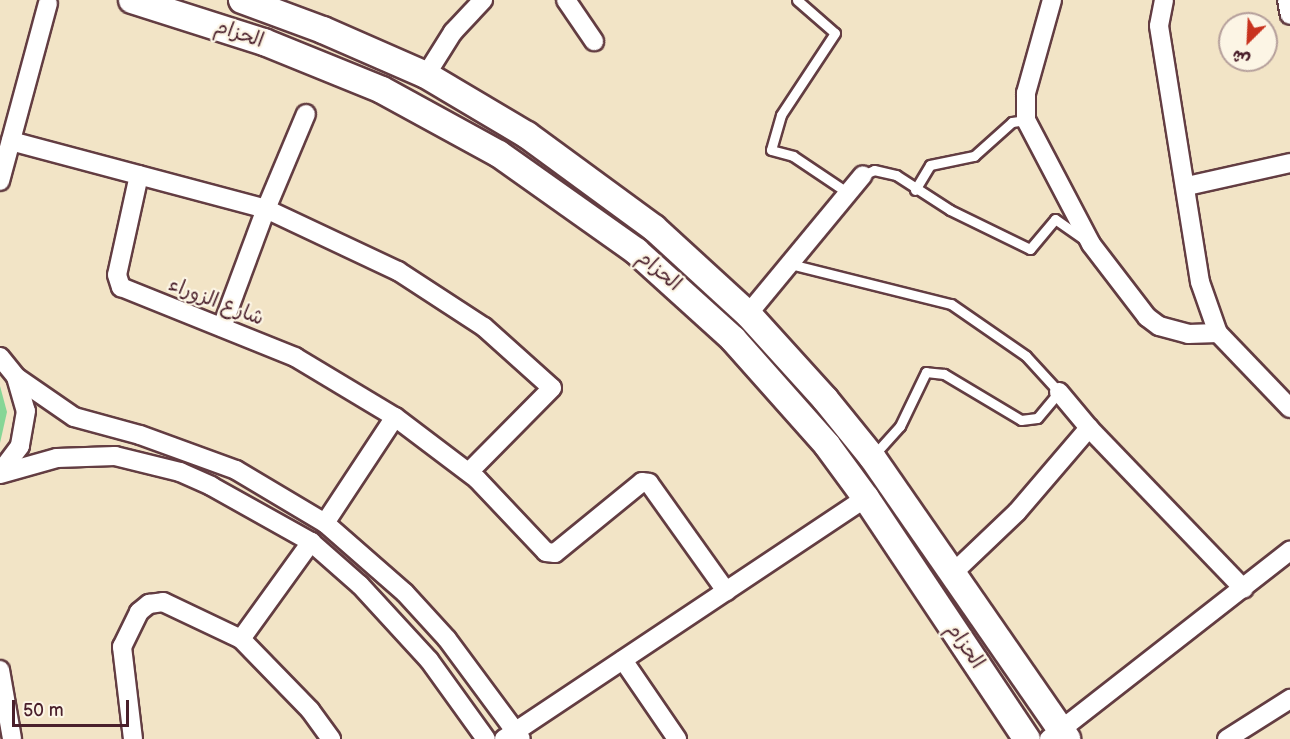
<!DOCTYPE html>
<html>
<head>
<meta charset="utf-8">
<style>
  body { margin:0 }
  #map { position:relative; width:1290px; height:739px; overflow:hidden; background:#f2e4c6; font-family:"Balsamiq Sans","Playpen Sans Arabic",sans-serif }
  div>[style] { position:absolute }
  .green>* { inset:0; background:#86d696 }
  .roads { filter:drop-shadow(2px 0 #633d42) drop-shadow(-2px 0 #633d42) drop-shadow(0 2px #633d42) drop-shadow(0 -2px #633d42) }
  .lane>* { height:9px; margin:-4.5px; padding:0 4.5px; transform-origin:4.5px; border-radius:4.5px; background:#fff }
  .street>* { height:18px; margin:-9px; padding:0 9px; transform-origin:9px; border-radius:9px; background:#fff }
  .secondary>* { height:26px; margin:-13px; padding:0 13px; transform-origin:13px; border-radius:13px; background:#fff }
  span { translate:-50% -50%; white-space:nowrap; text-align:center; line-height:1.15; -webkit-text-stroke:4.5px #fcf5e5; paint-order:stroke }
  .street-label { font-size:20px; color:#4a1f2b }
  .north { position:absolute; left:1218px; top:12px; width:60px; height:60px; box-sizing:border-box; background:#fcf5e5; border:2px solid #b59f9b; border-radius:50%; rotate:204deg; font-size:16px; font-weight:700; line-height:24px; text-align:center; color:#4a1f2b }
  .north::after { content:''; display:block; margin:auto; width:21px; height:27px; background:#c8321e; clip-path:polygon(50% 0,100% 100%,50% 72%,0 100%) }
  .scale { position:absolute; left:12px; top:700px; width:117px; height:27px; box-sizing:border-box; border:3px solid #4a1f2b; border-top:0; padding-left:8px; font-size:18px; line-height:21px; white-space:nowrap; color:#4a1f2b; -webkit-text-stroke:4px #fcf5e5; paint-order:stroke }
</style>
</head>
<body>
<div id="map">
  <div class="green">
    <i style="clip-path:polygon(0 386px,7px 412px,0 443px)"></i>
  </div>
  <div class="roads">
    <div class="lane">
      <i style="left:797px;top:0;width:50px;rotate:41deg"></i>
      <i style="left:835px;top:33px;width:98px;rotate:123.4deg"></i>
      <i style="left:781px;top:115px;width:36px;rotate:106deg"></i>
      <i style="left:771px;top:150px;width:23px;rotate:15deg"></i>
      <i style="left:793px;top:156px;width:66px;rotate:33.9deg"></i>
      <i style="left:863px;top:175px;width:12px;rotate:-24deg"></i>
      <i style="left:874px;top:170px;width:23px;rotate:13deg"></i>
      <i style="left:896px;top:175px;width:64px;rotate:32.9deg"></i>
      <i style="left:950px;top:210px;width:89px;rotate:26deg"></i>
      <i style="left:1030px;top:249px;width:39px;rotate:-50deg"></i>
      <i style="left:1055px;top:219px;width:35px;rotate:35deg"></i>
      <i style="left:915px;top:190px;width:29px;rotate:-59deg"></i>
      <i style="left:930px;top:165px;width:45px;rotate:-11.6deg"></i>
      <i style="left:974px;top:156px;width:51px;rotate:-41.8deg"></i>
      <i style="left:1012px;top:122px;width:14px;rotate:-8deg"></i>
      <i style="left:790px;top:264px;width:166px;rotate:14deg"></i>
      <i style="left:951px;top:304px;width:91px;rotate:34.7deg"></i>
      <i style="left:1026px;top:356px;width:49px;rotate:47.5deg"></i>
      <i style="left:1059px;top:392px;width:34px;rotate:130deg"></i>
      <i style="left:1037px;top:418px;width:16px;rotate:173deg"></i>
      <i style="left:1021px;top:420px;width:90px;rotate:-149.1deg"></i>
      <i style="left:944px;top:374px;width:18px;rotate:-174deg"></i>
      <i style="left:926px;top:372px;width:60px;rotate:115.7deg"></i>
      <i style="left:900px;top:426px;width:39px;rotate:132deg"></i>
    </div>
    <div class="street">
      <i style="left:566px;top:0;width:50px;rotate:55.7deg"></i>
      <i style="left:1052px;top:0;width:97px;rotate:105.6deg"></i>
      <i style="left:1026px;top:93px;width:27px;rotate:90deg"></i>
      <i style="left:1026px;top:120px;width:140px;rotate:62.3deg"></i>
      <i style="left:1091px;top:244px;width:92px;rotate:52.5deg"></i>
      <i style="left:1147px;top:317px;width:15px;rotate:37deg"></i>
      <i style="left:1159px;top:326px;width:30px;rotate:15deg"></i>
      <i style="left:1188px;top:334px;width:30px;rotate:-2deg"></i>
      <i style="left:1164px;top:0;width:26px;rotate:101deg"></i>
      <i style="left:1159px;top:26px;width:259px;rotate:80.9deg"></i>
      <i style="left:1200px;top:282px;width:54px;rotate:70.6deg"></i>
      <i style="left:1218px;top:333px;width:104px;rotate:46.2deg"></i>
      <i style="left:1287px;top:0;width:15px;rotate:79deg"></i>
      <i style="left:426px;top:75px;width:51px;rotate:-57.9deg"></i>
      <i style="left:453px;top:32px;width:44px;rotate:-46.8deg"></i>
      <i style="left:11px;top:141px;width:264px;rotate:14.9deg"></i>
      <i style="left:266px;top:209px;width:146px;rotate:25.2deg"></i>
      <i style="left:398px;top:271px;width:103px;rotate:33.1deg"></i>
      <i style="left:484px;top:327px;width:91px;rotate:41.9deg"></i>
      <i style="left:552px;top:388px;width:118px;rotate:134.7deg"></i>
      <i style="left:139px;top:175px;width:102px;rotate:102.4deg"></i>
      <i style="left:117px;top:275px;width:13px;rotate:72deg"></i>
      <i style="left:121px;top:287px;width:188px;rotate:21.9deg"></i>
      <i style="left:295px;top:357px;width:117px;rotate:31deg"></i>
      <i style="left:395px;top:417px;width:103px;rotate:37.1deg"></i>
      <i style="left:477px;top:479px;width:100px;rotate:46.6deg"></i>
      <i style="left:546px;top:552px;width:9px;rotate:6deg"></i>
      <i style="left:555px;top:553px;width:112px;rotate:-39.2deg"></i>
      <i style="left:642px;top:482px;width:7px;rotate:8deg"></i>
      <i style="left:649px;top:483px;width:133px;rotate:54.5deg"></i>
      <i style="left:0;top:181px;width:184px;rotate:-74.9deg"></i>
      <i style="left:1187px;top:186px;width:106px;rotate:-12.6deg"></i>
      <i style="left:748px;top:314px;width:180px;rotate:-50.4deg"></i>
      <i style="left:222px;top:327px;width:126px;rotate:-69.6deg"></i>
      <i style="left:266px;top:209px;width:103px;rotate:-67.2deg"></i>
      <i style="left:0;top:357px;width:26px;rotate:51deg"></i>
      <i style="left:16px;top:377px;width:35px;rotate:74deg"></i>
      <i style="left:26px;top:411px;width:36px;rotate:100deg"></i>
      <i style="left:20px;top:446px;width:34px;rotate:127deg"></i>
      <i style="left:16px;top:377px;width:70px;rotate:34.6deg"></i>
      <i style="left:74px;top:417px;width:68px;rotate:15.3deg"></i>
      <i style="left:140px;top:435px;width:102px;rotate:20deg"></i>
      <i style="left:236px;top:470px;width:104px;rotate:30.8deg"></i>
      <i style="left:325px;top:523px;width:106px;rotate:41.2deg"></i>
      <i style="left:405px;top:593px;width:62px;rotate:47.6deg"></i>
      <i style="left:447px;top:639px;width:124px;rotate:53.5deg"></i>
      <i style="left:1059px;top:392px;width:47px;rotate:50.2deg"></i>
      <i style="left:1089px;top:428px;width:223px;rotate:46.1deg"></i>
      <i style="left:0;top:474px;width:59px;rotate:-15.7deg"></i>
      <i style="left:57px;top:458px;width:58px;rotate:-2deg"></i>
      <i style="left:115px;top:456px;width:67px;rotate:13.8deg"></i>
      <i style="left:180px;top:472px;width:34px;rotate:24deg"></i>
      <i style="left:211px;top:486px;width:115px;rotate:29.2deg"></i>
      <i style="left:311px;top:542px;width:65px;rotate:41.3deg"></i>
      <i style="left:360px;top:585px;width:102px;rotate:47.4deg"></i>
      <i style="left:429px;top:660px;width:97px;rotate:54.2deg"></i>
      <i style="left:325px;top:523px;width:127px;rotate:-56.6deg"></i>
      <i style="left:953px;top:573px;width:88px;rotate:-43.6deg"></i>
      <i style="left:1017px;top:512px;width:111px;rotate:-49.4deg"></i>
      <i style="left:241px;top:639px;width:120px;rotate:-54.2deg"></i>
      <i style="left:623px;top:660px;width:96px;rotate:55.6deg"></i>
      <i style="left:0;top:670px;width:70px;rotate:80.1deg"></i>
      <i style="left:133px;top:739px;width:93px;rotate:-96.8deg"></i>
      <i style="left:122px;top:647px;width:39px;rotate:-64deg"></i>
      <i style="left:139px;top:612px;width:13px;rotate:-39deg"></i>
      <i style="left:149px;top:604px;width:14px;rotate:-8deg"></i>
      <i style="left:163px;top:602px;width:86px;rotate:25.4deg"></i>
      <i style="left:241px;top:639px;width:99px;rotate:45.8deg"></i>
      <i style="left:310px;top:710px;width:36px;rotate:54deg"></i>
      <i style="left:504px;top:739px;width:435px;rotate:-33.7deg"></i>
      <i style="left:1049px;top:739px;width:306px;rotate:-38deg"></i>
      <i style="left:1227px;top:739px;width:75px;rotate:-32.4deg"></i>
    </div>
    <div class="secondary">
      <i style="left:132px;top:0;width:139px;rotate:17.7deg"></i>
      <i style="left:264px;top:42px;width:127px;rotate:22.1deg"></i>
      <i style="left:382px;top:90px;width:133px;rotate:28.7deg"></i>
      <i style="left:499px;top:154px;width:168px;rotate:35.3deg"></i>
      <i style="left:636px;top:251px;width:131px;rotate:42.2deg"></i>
      <i style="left:733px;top:339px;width:142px;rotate:48.4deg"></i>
      <i style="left:827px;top:445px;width:66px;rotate:53.7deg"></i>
      <i style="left:866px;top:498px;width:290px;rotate:56.3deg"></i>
      <i style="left:242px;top:0;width:86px;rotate:20.3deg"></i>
      <i style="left:323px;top:30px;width:112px;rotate:23.6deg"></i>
      <i style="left:426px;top:75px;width:117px;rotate:30.7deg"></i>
      <i style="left:527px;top:135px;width:157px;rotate:36.2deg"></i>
      <i style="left:654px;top:228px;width:127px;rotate:42.5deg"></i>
      <i style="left:748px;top:314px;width:115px;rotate:47.8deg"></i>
      <i style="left:825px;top:399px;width:75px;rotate:51deg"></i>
      <i style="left:872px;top:457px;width:343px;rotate:55.3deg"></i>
    </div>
  </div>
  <div class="street-label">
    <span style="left:239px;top:34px;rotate:19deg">الحزام</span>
    <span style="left:659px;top:271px;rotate:41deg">الحزام</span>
    <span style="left:216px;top:302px;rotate:21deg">شارع الزوراء</span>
    <span style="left:965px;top:646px;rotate:56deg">الحزام</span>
  </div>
  <div class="north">ش</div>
  <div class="scale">50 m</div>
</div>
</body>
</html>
